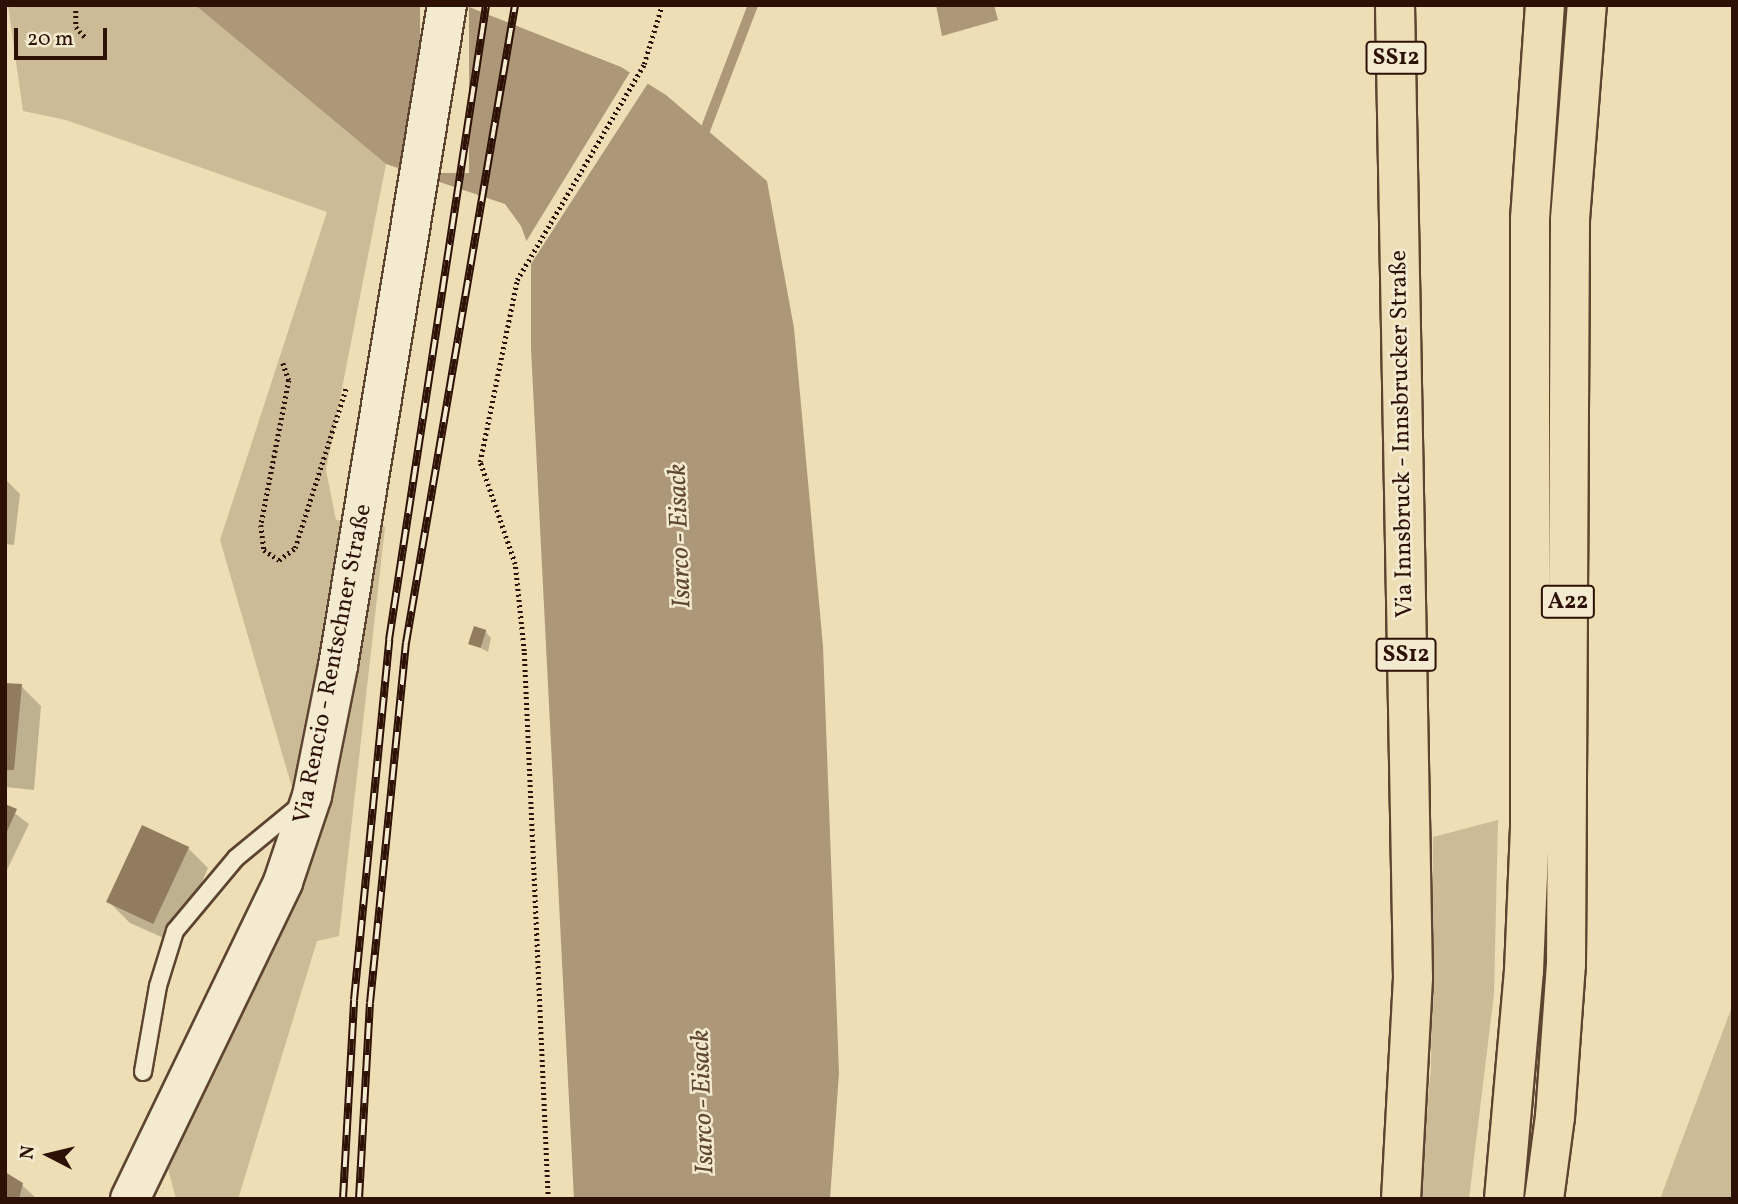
<!DOCTYPE html>
<html>
<head>
<meta charset="utf-8">
<style>
  body { margin:0 }
  #map { position:relative; width:1738px; height:1204px; overflow:hidden; background:#eddeb5; font-family:Vollkorn,serif }
  div>[style] { position:absolute }
  .green>* { inset:0; background:#ccbb97 }
  .water>* { inset:0; background:#ac9879 }
  .pier>* { inset:0; background:#eddeb5; transform-origin:0 0 }
  .shadow>* { inset:0; background:#0003 }
  .stream>* { height:10px; margin:-5px; padding:0 5px; transform-origin:5px; border-radius:5px; background:#ac9879 }
  .building>* { inset:0; background:#917c60; transform-origin:0 0 }
  .path>* { height:4.5px; margin-top:-2.25px; transform-origin:0; background:repeating-linear-gradient(90deg,#2d1104 0 2px,transparent 0 5.5px) }
  .roads { filter:drop-shadow(2px 0 #5d4430) drop-shadow(-2px 0 #5d4430) drop-shadow(0 2px #5d4430) drop-shadow(0 -2px #5d4430) }
  .lane>* { height:16px; margin:-8px; padding:0 8px; transform-origin:8px; border-radius:8px; background:#f3eacf }
  .secondary>* { height:38px; margin:-19px; padding:0 19px; transform-origin:19px; border-radius:19px; background:#f3eacf }
  .primary>* { height:38px; margin:-19px; padding:0 19px; transform-origin:19px; border-radius:19px; background:#eddeb5 }
  .highway>* { height:38px; margin:-19px; padding:0 19px; transform-origin:19px; border-radius:19px; background:#eddeb5 }
  .rail>* { height:8px; margin-top:-4px; transform-origin:0; background:repeating-linear-gradient(90deg,#f3eacf 0 16px,#2d1104 0 32px); box-sizing:border-box; border-block:2px solid #2d1104 }
  span { translate:-50% -50%; white-space:nowrap; text-align:center; line-height:1.15; -webkit-text-stroke:5px #f3eacf; paint-order:stroke }
  .shield-label span { padding:2px 5px; background:#f3eacf; border:2px solid; border-radius:5px; -webkit-text-stroke-width:0 }
  .shield-label { font-size:23px; color:#2d1104; font-weight:700 }
  .street-label { font-size:24px; color:#2d1104 }
  .water-label { font-size:26px; color:#604733; font-style:italic }
  .frame { position:absolute; inset:0; border:7px solid #2d1104; pointer-events:none }
  .north { position:absolute; left:14px; top:1120px; width:70px; height:70px; -webkit-text-stroke:5px #f3eacf; paint-order:stroke; rotate:277deg; font-size:19px; font-weight:700; line-height:28px; text-align:center; color:#2d1104 }
  .north::after { content:''; display:block; margin:auto; width:24px; height:32px; background:#2d1104; clip-path:polygon(50% 0,100% 100%,50% 72%,0 100%) }
  .scale { position:absolute; left:14px; top:28px; width:93px; height:32px; box-sizing:border-box; border:4px solid #2d1104; border-top:0; padding-left:9px; font-size:21px; line-height:24px; white-space:nowrap; color:#2d1104; -webkit-text-stroke:5px #f3eacf; paint-order:stroke }
</style>
</head>
<body>
<div id="map">
  <div class="green">
    <i style="clip-path:polygon(8px 5px,195px 5px,386px 164px,326px 470px,336px 520px,385px 527px,339px 936px,317px 941px,238px 1199px,176px 1199px,166px 1161px,309px 846px,220px 540px,327px 212px,66px 120px,23px 111px)"></i>
    <i style="clip-path:polygon(1498px 820px,1494px 994px,1469px 1199px,1419px 1199px,1431px 1067px,1433px 837px)"></i>
    <i style="clip-path:polygon(1733px 1004px,1733px 1199px,1660px 1199px)"></i>
  </div>
  <div class="water">
    <i style="clip-path:polygon(195px 5px,464px 5px,621px 67px,666px 95px,767px 181px,794px 328px,823px 646px,839px 1073px,830px 1199px,574px 1199px,531px 349px,531px 254px,521px 226px,505px 204px,386px 164px)"></i>
    <i style="clip-path:polygon(936px 5px,994px 5px,998px 20px,942px 36px)"></i>
  </div>
  <div class="pier">
    <i style="left:420px;top:5px;width:49px;height:168px"></i>
    <i style="clip-path:polygon(632px 69px,650px 80px,529px 267px,524px 245px)"></i>
  </div>
  <div class="shadow">
    <i style="clip-path:polygon(7px 481px,20px 494px,14px 545px,5px 544px)"></i>
    <i style="clip-path:polygon(485px 631px,491px 638px,488px 652px,471px 643px)"></i>
    <i style="clip-path:polygon(5px 685px,21px 686px,41px 706px,34px 790px,5px 787px)"></i>
    <i style="clip-path:polygon(5px 806px,29px 824px,5px 874px)"></i>
    <i style="clip-path:polygon(188px 848px,208px 868px,175px 943px,130px 923px,109px 902px)"></i>
    <i style="clip-path:polygon(22px 1185px,36px 1198px,5px 1199px)"></i>
  </div>
  <div class="stream">
    <i style="left:701px;top:141px;width:146px;rotate:-69.1deg"></i>
  </div>
  <div class="building">
    <i style="left:474px;top:626px;width:13px;height:19px;rotate:18deg"></i>
    <i style="clip-path:polygon(5px 683px,22px 684px,14px 770px,5px 770px)"></i>
    <i style="clip-path:polygon(5px 804px,17px 809px,5px 836px)"></i>
    <i style="left:142px;top:825px;width:52px;height:85px;rotate:25deg"></i>
    <i style="clip-path:polygon(5px 1172px,23px 1183px,19px 1199px,5px 1199px)"></i>
  </div>
  <div class="path">
    <i style="left:76px;top:5px;width:22px;rotate:90deg"></i>
    <i style="left:76px;top:27px;width:15px;rotate:48deg"></i>
    <i style="left:283px;top:363px;width:18px;rotate:71deg"></i>
    <i style="left:289px;top:380px;width:148px;rotate:100.9deg"></i>
    <i style="left:261px;top:525px;width:25px;rotate:83deg"></i>
    <i style="left:264px;top:550px;width:18px;rotate:34deg"></i>
    <i style="left:279px;top:560px;width:20px;rotate:-37deg"></i>
    <i style="left:295px;top:548px;width:168px;rotate:-72.3deg"></i>
    <i style="left:548px;top:1199px;width:549px;rotate:-92.51deg"></i>
    <i style="left:524px;top:651px;width:87px;rotate:-95.9deg"></i>
    <i style="left:515px;top:564px;width:108px;rotate:-108.9deg"></i>
    <i style="left:480px;top:462px;width:186px;rotate:-78.5deg"></i>
    <i style="left:517px;top:280px;width:251px;rotate:-59.5deg"></i>
    <i style="left:644px;top:64px;width:62px;rotate:-73deg"></i>
  </div>
  <div class="roads">
    <div class="lane">
      <i style="left:143px;top:1072px;width:87px;rotate:-80.1deg"></i>
      <i style="left:158px;top:986px;width:58px;rotate:-72.8deg"></i>
      <i style="left:175px;top:931px;width:95px;rotate:-50.1deg"></i>
      <i style="left:236px;top:858px;width:82px;rotate:-39.5deg"></i>
    </div>
    <div class="secondary">
      <i style="left:130px;top:1199px;width:352px;rotate:-64.2deg"></i>
      <i style="left:283px;top:882px;width:91px;rotate:-71.4deg"></i>
      <i style="left:312px;top:796px;width:133px;rotate:-78.7deg"></i>
      <i style="left:338px;top:666px;width:670px;rotate:-80.64deg"></i>
    </div>
    <div class="primary">
      <i style="left:1395px;top:5px;width:973px;rotate:88.94deg"></i>
      <i style="left:1413px;top:978px;width:221px;rotate:93.1deg"></i>
    </div>
    <div class="highway">
      <i style="left:1504px;top:1199px;width:229px;rotate:-85deg"></i>
      <i style="left:1524px;top:971px;width:146px;rotate:-87.6deg"></i>
      <i style="left:1530px;top:825px;width:606px;rotate:-90deg"></i>
      <i style="left:1530px;top:219px;width:215px;rotate:-86deg"></i>
      <i style="left:1544px;top:1199px;width:83px;rotate:-82.4deg"></i>
      <i style="left:1555px;top:1117px;width:152px;rotate:-85.9deg"></i>
      <i style="left:1566px;top:965px;width:746px;rotate:-89.69deg"></i>
      <i style="left:1570px;top:219px;width:215px;rotate:-85.5deg"></i>
    </div>
  </div>
  <div class="rail">
    <i style="left:343px;top:1199px;width:199px;rotate:-86.8deg"></i>
    <i style="left:354px;top:1000px;width:362px;rotate:-84.4deg"></i>
    <i style="left:389px;top:640px;width:642px;rotate:-81.31deg"></i>
    <i style="left:359px;top:1199px;width:196px;rotate:-86.8deg"></i>
    <i style="left:370px;top:1003px;width:362px;rotate:-84.3deg"></i>
    <i style="left:406px;top:643px;width:647px;rotate:-80.3deg"></i>
  </div>
  <div class="shield-label">
    <span style="left:1396px;top:58px">SS12</span>
    <span style="left:1568px;top:602px">A22</span>
    <span style="left:1406px;top:655px">SS12</span>
  </div>
  <div class="street-label">
    <span style="left:1403px;top:434px;rotate:-91deg">Via Innsbruck - Innsbrucker Straße</span>
    <span style="left:334px;top:664px;rotate:-79deg">Via Rencio - Rentschner Straße</span>
  </div>
  <div class="water-label">
    <span style="left:681px;top:536px;rotate:-92deg">Isarco - Eisack</span>
    <span style="left:704px;top:1102px;rotate:-92deg">Isarco - Eisack</span>
  </div>
  <div class="frame"></div>
  <div class="north">N</div>
  <div class="scale">20 m</div>
</div>
</body>
</html>
